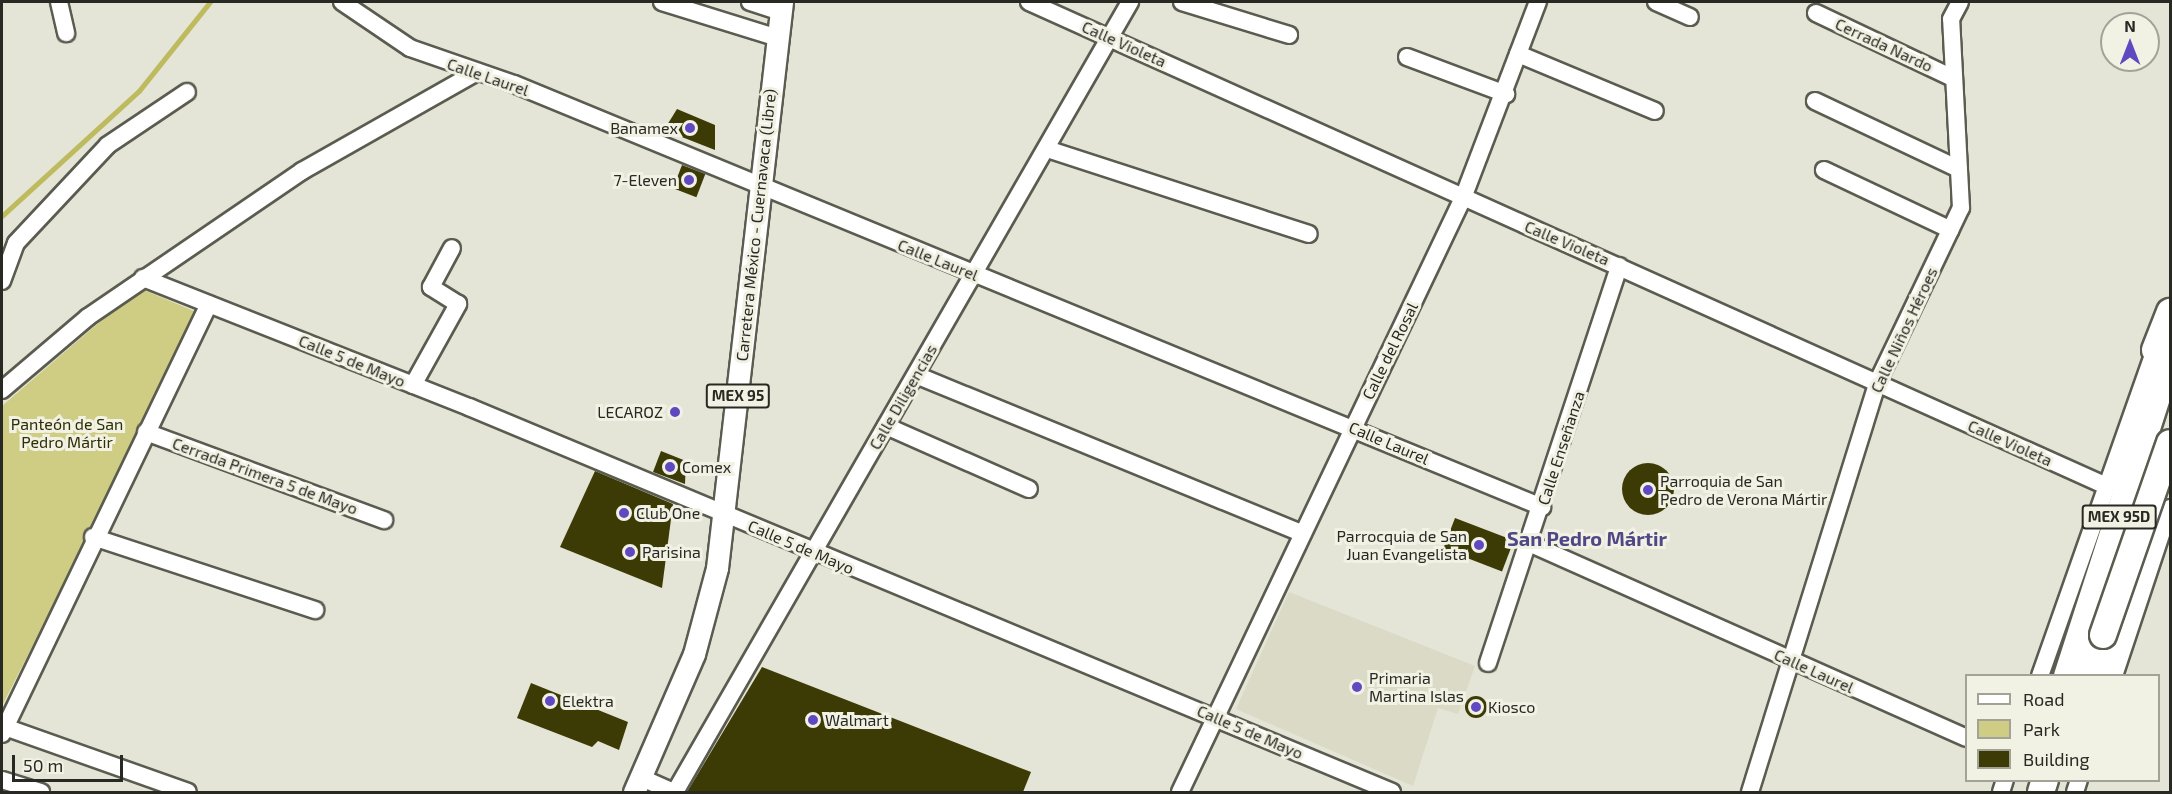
<!DOCTYPE html>
<html>
<head>
<meta charset="utf-8">
<style>
  body { margin:0 }
  #map { position:relative; width:2172px; height:794px; overflow:hidden; background:#e5e5d7; font-family:"Exo 2",sans-serif }
  div>[style] { position:absolute }
  .built>* { inset:0; background:#dadac6 }
  .green>* { inset:0; background:#cfcd83 }
  .stream>* { height:4.5px; margin:-2.25px; padding:0 2.25px; transform-origin:2.25px; border-radius:2.25px; background:#bebb5e }
  .building>* { inset:0; background:#3d3b05; transform-origin:0 0 }
  .round { border-radius:50% }
  .roads { filter:drop-shadow(2px 0 #5b5c50) drop-shadow(-2px 0 #5b5c50) drop-shadow(0 2px #5b5c50) drop-shadow(0 -2px #5b5c50) }
  .minor>* { height:16px; margin:-8px; padding:0 8px; transform-origin:8px; border-radius:8px; background:#fff }
  .major>* { height:21px; margin:-10.5px; padding:0 10.5px; transform-origin:10.5px; border-radius:10.5px; background:#fff }
  .highway>* { height:26px; margin:-13px; padding:0 13px; transform-origin:13px; border-radius:13px; background:#fff }
  .bridges { filter:drop-shadow(2px 0 #5b5c50) drop-shadow(-2px 0 #5b5c50) drop-shadow(0 2px #5b5c50) drop-shadow(0 -2px #5b5c50) }
  .highway-bridge>* { height:26px; margin:-13px; padding:0 13px; transform-origin:13px; border-radius:13px; background:#fff }
  .dots>* { width:16px; height:16px; translate:-50% -50%; box-sizing:border-box; border:3px solid #f2f2e4; border-radius:50% }
  span { translate:-50% -50%; white-space:nowrap; text-align:center; line-height:1.15; -webkit-text-stroke:6px #f2f2e4; paint-order:stroke }
  .shield-label span { padding:2px 4px; background:#f2f2e4; border:2px solid; border-radius:4px; -webkit-text-stroke-width:0 }
  .shield-label { font-size:15px; color:#292924; font-weight:700 }
  .street-label { font-size:16px; color:#292924 }
  .poi-label { font-size:16px; color:#292924 }
  .right { translate:-100% -50%; text-align:right }
  .left { translate:0 -50%; text-align:left }
  .park-label { font-size:16px; color:#2e2d03 }
  .quarter-label { font-size:20px; color:#504886; font-weight:700 }
  .frame { position:absolute; inset:0; border:3px solid #292924; pointer-events:none }
  .legend { position:absolute; left:1965px; top:674px; width:195px; height:108px; box-sizing:border-box; background:#f2f2e4; border:2px solid #a2a297; margin:0; padding:8px 10px; list-style:none; font-size:18px; color:#292924 }
  .legend li { display:flex; align-items:center; gap:12px; height:30px }
  .legend b { width:30px; border:2px solid #a2a297 }
  .north { position:absolute; left:2100px; top:12px; width:60px; height:60px; box-sizing:border-box; background:#f2f2e4; border:2px solid #a2a297; border-radius:50%; rotate:0deg; font-size:16px; font-weight:700; line-height:24px; text-align:center; color:#292924 }
  .north::after { content:''; display:block; margin:auto; width:21px; height:27px; background:#6048c0; clip-path:polygon(50% 0,100% 100%,50% 72%,0 100%) }
  .scale { position:absolute; left:12px; top:755px; width:111px; height:27px; box-sizing:border-box; border:3px solid #292924; border-top:0; padding-left:8px; font-size:18px; line-height:21px; white-space:nowrap; color:#292924; -webkit-text-stroke:4px #f2f2e4; paint-order:stroke }
</style>
</head>
<body>
<div id="map">
  <div class="built">
    <i style="clip-path:polygon(1289px 592px,1475px 666px,1458px 714px,1438px 708px,1413px 786px,1236px 709px)"></i>
  </div>
  <div class="green">
    <i style="clip-path:polygon(139px 288px,201px 314px,2px 706px,2px 406px)"></i>
  </div>
  <div class="stream">
    <i style="left:2px;top:216px;width:185px;rotate:-42.4deg"></i>
    <i style="left:139px;top:91px;width:114px;rotate:-51.4deg"></i>
  </div>
  <div class="building">
    <i style="clip-path:polygon(677px 109px,715px 125px,715px 150px,664px 130px)"></i>
    <i style="left:682px;top:165px;width:25px;height:25px;rotate:21deg"></i>
    <i style="clip-path:polygon(661px 451px,686px 461px,685px 484px,653px 472px)"></i>
    <i class="round" style="left:1622px;top:463px;width:52px;height:52px"></i>
    <i style="clip-path:polygon(595px 471px,673px 504px,662px 588px,560px 547px)"></i>
    <i style="left:1455px;top:518px;width:63px;height:33px;rotate:21deg"></i>
    <i style="clip-path:polygon(762px 667px,1031px 772px,1023px 792px,687px 792px)"></i>
    <i style="clip-path:polygon(531px 683px,628px 722px,619px 750px,598px 741px,592px 747px,517px 718px)"></i>
    <i class="round" style="left:1465px;top:696px;width:22px;height:22px"></i>
  </div>
  <div class="roads">
    <div class="minor">
      <i style="left:59px;top:2px;width:32px;rotate:77deg"></i>
      <i style="left:342px;top:2px;width:82px;rotate:34.1deg"></i>
      <i style="left:410px;top:48px;width:110px;rotate:19.1deg"></i>
      <i style="left:514px;top:84px;width:1112px;rotate:22.37deg"></i>
      <i style="left:662px;top:2px;width:121px;rotate:17.2deg"></i>
      <i style="left:750px;top:2px;width:33px;rotate:18deg"></i>
      <i style="left:1029px;top:2px;width:1179px;rotate:24.19deg"></i>
      <i style="left:1182px;top:2px;width:112px;rotate:17.1deg"></i>
      <i style="left:1656px;top:2px;width:37px;rotate:24deg"></i>
      <i style="left:1816px;top:13px;width:152px;rotate:25.4deg"></i>
      <i style="left:1518px;top:54px;width:148px;rotate:22.6deg"></i>
      <i style="left:1407px;top:57px;width:106px;rotate:20.5deg"></i>
      <i style="left:1815px;top:101px;width:159px;rotate:25.3deg"></i>
      <i style="left:1047px;top:149px;width:275px;rotate:18deg"></i>
      <i style="left:1824px;top:170px;width:140px;rotate:25.3deg"></i>
      <i style="left:143px;top:278px;width:351px;rotate:21.6deg"></i>
      <i style="left:469px;top:407px;width:1000px;rotate:22.64deg"></i>
      <i style="left:2px;top:281px;width:40px;rotate:-69.8deg"></i>
      <i style="left:16px;top:243px;width:134px;rotate:-46.8deg"></i>
      <i style="left:108px;top:145px;width:95px;rotate:-33.9deg"></i>
      <i style="left:916px;top:375px;width:418px;rotate:22.3deg"></i>
      <i style="left:413px;top:385px;width:93px;rotate:-60.9deg"></i>
      <i style="left:458px;top:304px;width:32px;rotate:-148deg"></i>
      <i style="left:431px;top:287px;width:44px;rotate:-61.7deg"></i>
      <i style="left:2px;top:390px;width:113px;rotate:-40.3deg"></i>
      <i style="left:88px;top:317px;width:259px;rotate:-34.3deg"></i>
      <i style="left:302px;top:171px;width:201px;rotate:-29.5deg"></i>
      <i style="left:886px;top:426px;width:156px;rotate:23.8deg"></i>
      <i style="left:146px;top:432px;width:254px;rotate:20.3deg"></i>
      <i style="left:93px;top:537px;width:234px;rotate:18.2deg"></i>
      <i style="left:1531px;top:544px;width:476px;rotate:24deg"></i>
      <i style="left:1488px;top:663px;width:418px;rotate:-71.7deg"></i>
      <i style="left:2040px;top:676px;width:346px;rotate:-70.6deg"></i>
      <i style="left:2114px;top:676px;width:177px;rotate:-71.6deg"></i>
      <i style="left:2px;top:726px;width:197px;rotate:19.5deg"></i>
      <i style="left:2px;top:734px;width:477px;rotate:-64.3deg"></i>
      <i style="left:642px;top:778px;width:34px;rotate:24deg"></i>
      <i style="left:2px;top:780px;width:41px;rotate:17.1deg"></i>
      <i style="left:675px;top:792px;width:912px;rotate:-60.06deg"></i>
      <i style="left:1180px;top:792px;width:658px;rotate:-64.53deg"></i>
      <i style="left:1463px;top:198px;width:210px;rotate:-69.1deg"></i>
      <i style="left:1750px;top:792px;width:428px;rotate:-72.7deg"></i>
      <i style="left:1877px;top:383px;width:194px;rotate:-64.4deg"></i>
      <i style="left:1961px;top:208px;width:189px;rotate:-93deg"></i>
      <i style="left:1951px;top:19px;width:19px;rotate:-62deg"></i>
      <i style="left:2001px;top:792px;width:13px;rotate:-72deg"></i>
      <i style="left:2075px;top:792px;width:13px;rotate:-72deg"></i>
    </div>
    <div class="major">
      <i style="left:634px;top:792px;width:150px;rotate:-66.5deg"></i>
      <i style="left:694px;top:654px;width:89px;rotate:-75deg"></i>
      <i style="left:717px;top:568px;width:570px;rotate:-83.45deg"></i>
    </div>
    <div class="highway">
      <i style="left:2155px;top:350px;width:41px;rotate:-68.5deg"></i>
      <i style="left:2067px;top:676px;width:334px;rotate:-72.1deg"></i>
      <i style="left:2093px;top:676px;width:63px;rotate:-72.4deg"></i>
      <i style="left:2041px;top:792px;width:13px;rotate:-72deg"></i>
    </div>
  </div>
  <div class="bridges">
    <div class="highway-bridge">
      <i style="left:2103px;top:635px;width:203px;rotate:-70.8deg"></i>
    </div>
  </div>
  <div class="dots">
    <i style="left:690px;top:128px;background:#6048c0"></i>
    <i style="left:689px;top:180px;background:#6048c0"></i>
    <i style="left:675px;top:412px;background:#6048c0"></i>
    <i style="left:670px;top:467px;background:#6048c0"></i>
    <i style="left:1648px;top:490px;background:#6048c0"></i>
    <i style="left:624px;top:513px;background:#6048c0"></i>
    <i style="left:1479px;top:545px;background:#6048c0"></i>
    <i style="left:630px;top:552px;background:#6048c0"></i>
    <i style="left:1357px;top:687px;background:#6048c0"></i>
    <i style="left:550px;top:701px;background:#6048c0"></i>
    <i style="left:1476px;top:707px;background:#6048c0"></i>
    <i style="left:813px;top:720px;background:#6048c0"></i>
  </div>
  <div class="shield-label">
    <span style="left:738px;top:396px">MEX 95</span>
    <span style="left:2119px;top:517px">MEX 95D</span>
  </div>
  <div class="street-label">
    <span style="left:1124px;top:44px;rotate:24deg">Calle Violeta</span>
    <span style="left:1884px;top:45px;rotate:25deg">Cerrada Nardo</span>
    <span style="left:488px;top:77px;rotate:19deg">Calle Laurel</span>
    <span style="left:756px;top:225px;rotate:-84deg">Carretera México - Cuernavaca (Libre)</span>
    <span style="left:1567px;top:243px;rotate:23deg">Calle Violeta</span>
    <span style="left:938px;top:260px;rotate:22deg">Calle Laurel</span>
    <span style="left:1904px;top:330px;rotate:-65deg">Calle Niños Héroes</span>
    <span style="left:1390px;top:351px;rotate:-64deg">Calle del Rosal</span>
    <span style="left:352px;top:361px;rotate:22deg">Calle 5 de Mayo</span>
    <span style="left:903px;top:397px;rotate:-60deg">Calle Diligencias</span>
    <span style="left:1389px;top:443px;rotate:23deg">Calle Laurel</span>
    <span style="left:2010px;top:443px;rotate:24deg">Calle Violeta</span>
    <span style="left:1561px;top:448px;rotate:-72deg">Calle Enseñanza</span>
    <span style="left:265px;top:476px;rotate:20deg">Cerrada Primera 5 de Mayo</span>
    <span style="left:801px;top:547px;rotate:23deg">Calle 5 de Mayo</span>
    <span style="left:1814px;top:671px;rotate:24deg">Calle Laurel</span>
    <span style="left:1250px;top:732px;rotate:23deg">Calle 5 de Mayo</span>
  </div>
  <div class="poi-label">
    <span class="right" style="left:678px;top:128px">Banamex</span>
    <span class="right" style="left:677px;top:180px">7-Eleven</span>
    <span class="right" style="left:663px;top:412px">LECAROZ</span>
    <span class="left" style="left:682px;top:467px">Comex</span>
    <span class="left" style="left:1660px;top:490px">Parroquia de San<br>Pedro de Verona Mártir</span>
    <span class="left" style="left:636px;top:513px">Club One</span>
    <span class="right" style="left:1467px;top:545px">Parrocquia de San<br>Juan Evangelista</span>
    <span class="left" style="left:642px;top:552px">Parisina</span>
    <span class="left" style="left:1369px;top:687px">Primaria<br>Martina Islas</span>
    <span class="left" style="left:562px;top:701px">Elektra</span>
    <span class="left" style="left:1488px;top:707px">Kiosco</span>
    <span class="left" style="left:825px;top:720px">Walmart</span>
  </div>
  <div class="park-label">
    <span style="left:67px;top:433px">Panteón de San<br>Pedro Mártir</span>
  </div>
  <div class="quarter-label">
    <span style="left:1587px;top:538px">San Pedro Mártir</span>
  </div>
  <div class="frame"></div>
  <ul class="legend">
  <li><b style="height:8px;background:#fff"></b>Road</li>
  <li><b style="height:16px;background:#cfcd83"></b>Park</li>
  <li><b style="height:16px;background:#3d3b05"></b>Building</li>
  </ul>
  <div class="north">N</div>
  <div class="scale">50 m</div>
</div>
</body>
</html>
